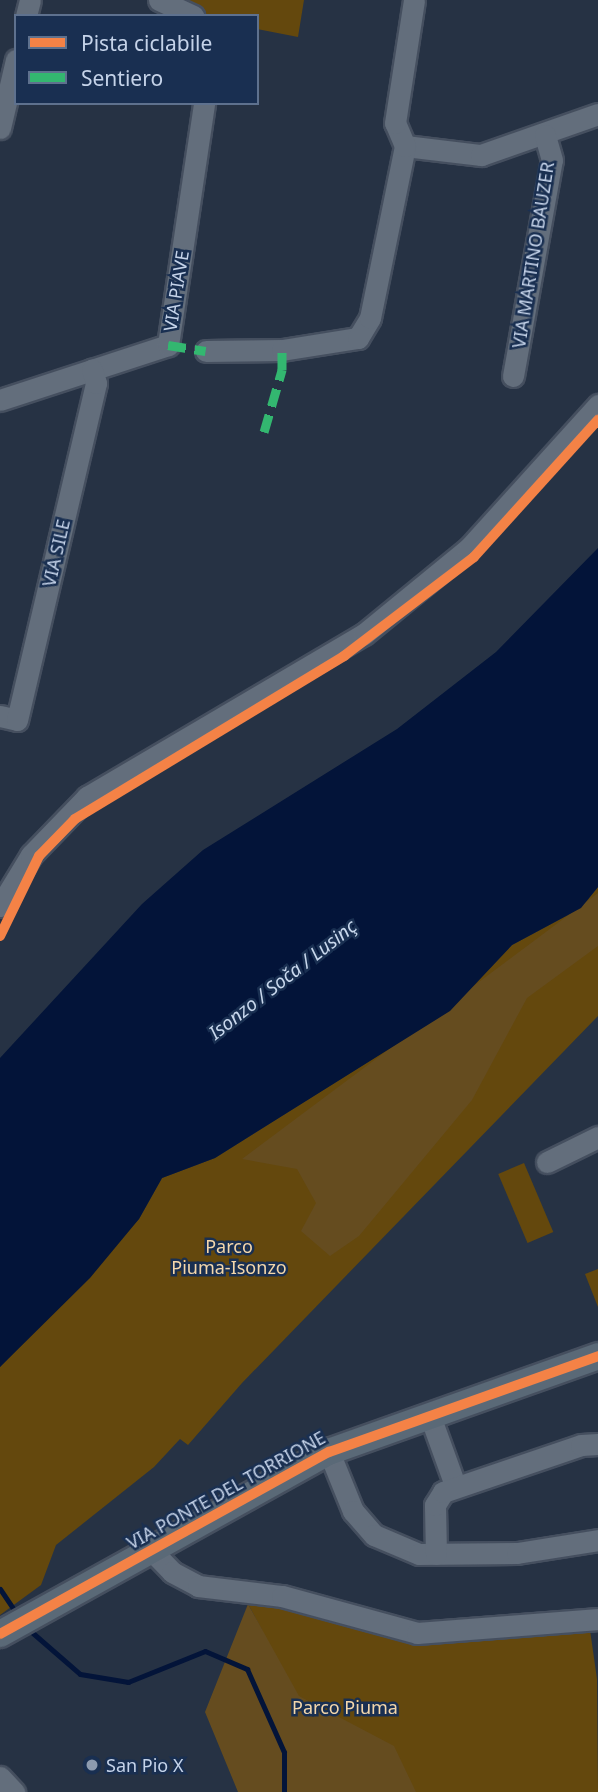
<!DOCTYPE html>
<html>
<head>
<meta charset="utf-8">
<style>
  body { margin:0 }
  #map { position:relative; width:598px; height:1792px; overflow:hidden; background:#263244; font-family:"Noto Sans",sans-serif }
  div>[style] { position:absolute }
  .green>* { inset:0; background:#64480d; transform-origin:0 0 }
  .forest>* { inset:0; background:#654c1f }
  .water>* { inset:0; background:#031439 }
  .stream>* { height:5px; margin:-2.5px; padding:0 2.5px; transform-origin:2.5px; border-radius:2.5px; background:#031439 }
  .roads { filter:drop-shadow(2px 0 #454f5f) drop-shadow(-2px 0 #454f5f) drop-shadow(0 2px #454f5f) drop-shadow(0 -2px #454f5f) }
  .minor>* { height:21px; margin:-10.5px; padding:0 10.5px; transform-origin:10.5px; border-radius:10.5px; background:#636e7c }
  .major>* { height:26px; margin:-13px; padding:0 13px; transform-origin:13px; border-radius:13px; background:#5a6977 }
  .quiet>* { height:9px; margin-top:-4.5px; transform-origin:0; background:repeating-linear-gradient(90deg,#33b770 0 18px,transparent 0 27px) }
  .cycleway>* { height:10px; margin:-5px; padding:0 5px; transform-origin:5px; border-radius:5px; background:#f48246 }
  .dots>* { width:19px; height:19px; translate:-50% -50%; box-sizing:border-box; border:4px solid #192f51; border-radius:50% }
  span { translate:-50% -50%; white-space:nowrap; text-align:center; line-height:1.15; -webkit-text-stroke:5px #192f51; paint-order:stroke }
  .street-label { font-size:18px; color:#c5d3e9 }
  .park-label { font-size:18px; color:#f4d7ab }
  .poi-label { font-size:18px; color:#c5d3e9 }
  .left { translate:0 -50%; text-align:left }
  .water-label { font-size:19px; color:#c9d8ed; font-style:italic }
  .legend { position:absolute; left:14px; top:14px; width:245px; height:91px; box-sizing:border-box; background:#192f51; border:2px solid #5e718e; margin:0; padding:9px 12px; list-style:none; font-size:21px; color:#c5d3e9 }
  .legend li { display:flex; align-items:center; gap:14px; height:35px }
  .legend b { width:35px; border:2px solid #5e718e }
</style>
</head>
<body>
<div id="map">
  <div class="green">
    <i style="clip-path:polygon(177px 0,304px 0,298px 37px,257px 29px,257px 16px,210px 16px)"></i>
    <i style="clip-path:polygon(598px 887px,598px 1016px,242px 1383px,188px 1445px,180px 1439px,154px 1467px,56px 1545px,41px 1585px,0 1615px,0 1367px,139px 1219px,162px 1178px,215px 1158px,449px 1011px,512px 945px,581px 908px)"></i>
    <i style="left:524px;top:1163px;width:75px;height:28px;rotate:67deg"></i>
    <i style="clip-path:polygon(598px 1269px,598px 1307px,585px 1274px)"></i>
    <i style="clip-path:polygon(248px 1604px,309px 1604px,374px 1627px,589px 1623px,597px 1679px,598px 1792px,274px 1792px,262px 1630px)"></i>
  </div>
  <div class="forest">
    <i style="clip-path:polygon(598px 893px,598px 946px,527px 998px,472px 1100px,359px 1236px,330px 1256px,301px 1231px,316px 1203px,297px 1169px,242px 1159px)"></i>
    <i style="clip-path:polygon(248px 1604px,299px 1696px,394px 1746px,416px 1792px,238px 1792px,205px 1712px)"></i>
  </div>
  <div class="water">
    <i style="clip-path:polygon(598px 548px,598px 887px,581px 908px,512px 945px,450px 1011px,215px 1158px,162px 1178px,139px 1219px,90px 1278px,0 1367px,0 1058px,142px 904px,203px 850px,397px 729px,496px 652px)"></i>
  </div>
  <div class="stream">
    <i style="left:0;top:1589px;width:30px;rotate:56deg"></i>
    <i style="left:27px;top:1628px;width:70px;rotate:41deg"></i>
    <i style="left:80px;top:1674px;width:49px;rotate:9.5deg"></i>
    <i style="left:128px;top:1682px;width:83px;rotate:-21.9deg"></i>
    <i style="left:205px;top:1651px;width:46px;rotate:23.2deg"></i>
    <i style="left:247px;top:1669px;width:91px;rotate:66deg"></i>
    <i style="left:284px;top:1752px;width:40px;rotate:90deg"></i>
  </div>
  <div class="roads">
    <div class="minor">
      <i style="left:159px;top:0;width:38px;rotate:25deg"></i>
      <i style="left:26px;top:16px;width:16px;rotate:-76deg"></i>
      <i style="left:0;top:128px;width:70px;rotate:-76.8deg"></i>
      <i style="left:405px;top:146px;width:77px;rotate:6.8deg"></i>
      <i style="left:481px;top:155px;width:124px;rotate:-19.3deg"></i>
      <i style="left:206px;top:351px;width:76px;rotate:-0.8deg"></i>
      <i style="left:282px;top:350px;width:77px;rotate:-9deg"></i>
      <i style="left:358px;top:338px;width:23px;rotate:-59deg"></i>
      <i style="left:370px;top:318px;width:176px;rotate:-78.5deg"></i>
      <i style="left:405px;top:146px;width:25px;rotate:-113deg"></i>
      <i style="left:395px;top:123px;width:124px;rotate:-81.2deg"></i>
      <i style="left:513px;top:376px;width:219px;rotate:-79.8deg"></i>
      <i style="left:552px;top:160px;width:26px;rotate:-106deg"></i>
      <i style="left:0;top:400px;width:177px;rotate:-18.1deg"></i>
      <i style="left:168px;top:345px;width:245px;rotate:-81.5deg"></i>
      <i style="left:0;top:716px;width:17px;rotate:13deg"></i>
      <i style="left:17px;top:720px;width:346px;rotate:-76.8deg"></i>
      <i style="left:96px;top:383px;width:14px;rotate:-107deg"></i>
      <i style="left:0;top:906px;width:60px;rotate:-58.7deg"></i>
      <i style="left:31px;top:855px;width:81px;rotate:-46deg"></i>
      <i style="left:87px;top:797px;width:321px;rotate:-30.5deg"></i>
      <i style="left:364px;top:634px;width:136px;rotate:-39.3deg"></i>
      <i style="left:469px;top:548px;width:193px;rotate:-47.9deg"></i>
      <i style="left:547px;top:1162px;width:57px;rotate:-26.1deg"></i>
      <i style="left:430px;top:1416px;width:73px;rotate:70.1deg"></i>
      <i style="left:329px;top:1452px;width:64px;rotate:67.9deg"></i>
      <i style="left:353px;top:1511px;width:32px;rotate:49deg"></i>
      <i style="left:374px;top:1535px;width:49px;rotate:22.9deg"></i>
      <i style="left:419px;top:1554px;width:98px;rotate:-0.6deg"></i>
      <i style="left:517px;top:1553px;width:82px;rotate:-9.1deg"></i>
      <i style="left:151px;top:1550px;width:30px;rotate:46deg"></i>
      <i style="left:172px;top:1572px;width:30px;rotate:28deg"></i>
      <i style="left:198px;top:1586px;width:85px;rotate:6.8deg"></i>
      <i style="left:282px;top:1596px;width:140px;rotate:15.3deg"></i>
      <i style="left:417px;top:1633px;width:182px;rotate:-4.4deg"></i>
      <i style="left:436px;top:1554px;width:49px;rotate:-91.2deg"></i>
      <i style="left:435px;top:1505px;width:15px;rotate:-58deg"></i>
      <i style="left:443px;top:1492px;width:146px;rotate:-18.8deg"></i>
      <i style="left:581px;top:1445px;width:17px;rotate:-3deg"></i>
      <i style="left:0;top:1777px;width:21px;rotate:47deg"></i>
    </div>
    <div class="major">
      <i style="left:0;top:1634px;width:376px;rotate:-29deg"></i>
      <i style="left:329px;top:1452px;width:286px;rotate:-19.6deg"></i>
    </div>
  </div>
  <div class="quiet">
    <i style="left:168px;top:345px;width:38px;rotate:9deg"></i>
    <i style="left:264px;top:432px;width:65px;rotate:-73.8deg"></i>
    <i style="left:282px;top:370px;width:20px;rotate:-90deg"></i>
  </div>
  <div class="cycleway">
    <i style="left:0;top:936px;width:89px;rotate:-64deg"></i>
    <i style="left:39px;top:856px;width:52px;rotate:-45.8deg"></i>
    <i style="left:75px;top:819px;width:315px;rotate:-31.2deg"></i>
    <i style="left:344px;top:656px;width:163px;rotate:-37.3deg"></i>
    <i style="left:474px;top:557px;width:185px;rotate:-47.9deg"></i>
    <i style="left:0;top:1634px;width:376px;rotate:-29deg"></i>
    <i style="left:329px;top:1452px;width:286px;rotate:-19.6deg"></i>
  </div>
  <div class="dots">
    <i style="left:92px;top:1765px;background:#8d9baf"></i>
  </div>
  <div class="street-label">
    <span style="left:533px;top:255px;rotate:-81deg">VIA MARTINO BAUZER</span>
    <span style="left:176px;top:291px;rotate:-81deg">VIA PIAVE</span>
    <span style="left:56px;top:553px;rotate:-77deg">VIA SILE</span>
    <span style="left:226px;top:1490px;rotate:-29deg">VIA PONTE DEL TORRIONE</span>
  </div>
  <div class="park-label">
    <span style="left:229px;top:1257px">Parco<br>Piuma-Isonzo</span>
    <span style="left:345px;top:1707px">Parco Piuma</span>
  </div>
  <div class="poi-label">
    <span class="left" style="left:106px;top:1765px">San Pio X</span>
  </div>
  <div class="water-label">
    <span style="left:283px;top:980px;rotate:-38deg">Isonzo / Soča / Lusinç</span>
  </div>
  <ul class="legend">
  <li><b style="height:9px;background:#f48246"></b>Pista ciclabile</li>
  <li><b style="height:9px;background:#33b770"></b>Sentiero</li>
  </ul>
</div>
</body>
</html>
